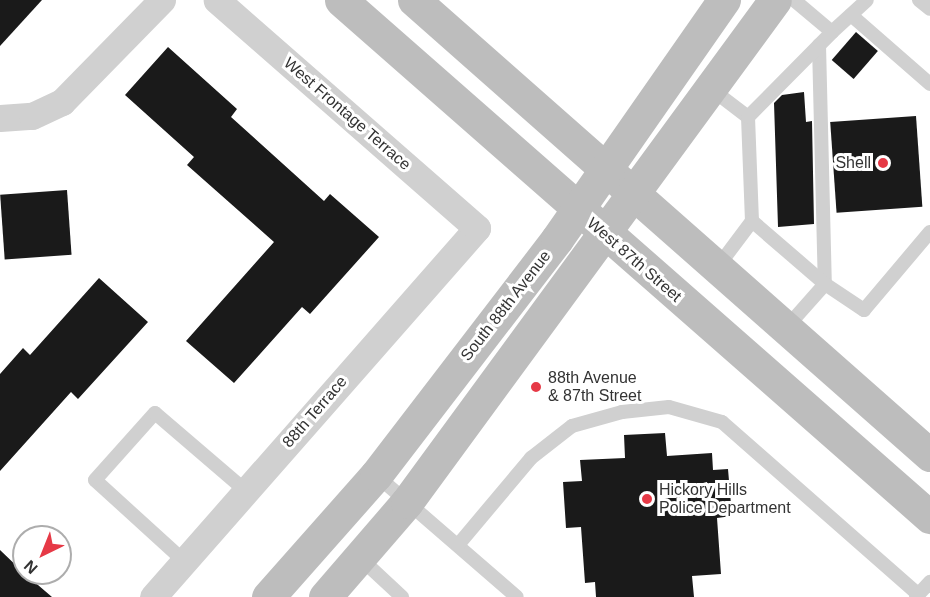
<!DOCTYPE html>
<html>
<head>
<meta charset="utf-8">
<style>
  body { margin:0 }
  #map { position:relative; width:930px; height:597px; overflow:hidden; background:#fff; font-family:Helvetica,sans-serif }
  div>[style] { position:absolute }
  .building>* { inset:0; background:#1a1a1a; transform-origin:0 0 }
  .lane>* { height:14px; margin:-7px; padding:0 7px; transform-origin:7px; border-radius:7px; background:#d0d0d0 }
  .street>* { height:27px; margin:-13.5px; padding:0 13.5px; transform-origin:13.5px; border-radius:13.5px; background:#d0d0d0 }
  .secondary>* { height:33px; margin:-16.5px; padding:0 16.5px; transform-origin:16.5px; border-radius:16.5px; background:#bdbdbd }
  .dots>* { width:16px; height:16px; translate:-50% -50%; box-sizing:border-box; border:3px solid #fff; border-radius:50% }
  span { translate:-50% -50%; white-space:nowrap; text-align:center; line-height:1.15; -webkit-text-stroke:6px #fff; paint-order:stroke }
  .street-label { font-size:16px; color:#333 }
  .poi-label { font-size:16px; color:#333 }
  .right { translate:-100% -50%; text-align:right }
  .left { translate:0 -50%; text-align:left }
  .north { position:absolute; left:12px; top:525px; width:60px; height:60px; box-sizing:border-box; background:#fff; border:2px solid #adadad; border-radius:50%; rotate:223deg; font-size:16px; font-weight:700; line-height:24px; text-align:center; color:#333 }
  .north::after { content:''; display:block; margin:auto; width:21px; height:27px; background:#e63946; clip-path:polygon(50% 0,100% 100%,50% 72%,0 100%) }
</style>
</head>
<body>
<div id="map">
  <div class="building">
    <i style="clip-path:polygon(0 0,42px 0,0 46px)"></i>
    <i style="left:856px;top:32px;width:29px;height:37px;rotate:41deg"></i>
    <i style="clip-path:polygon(168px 47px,237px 109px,231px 117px,324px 201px,330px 194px,379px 237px,310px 314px,302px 307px,234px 383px,186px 341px,274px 242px,187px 165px,194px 157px,125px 95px)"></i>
    <i style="clip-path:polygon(804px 92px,806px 122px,812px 121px,814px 224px,778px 227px,774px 103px,782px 95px)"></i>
    <i style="left:916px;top:116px;width:91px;height:86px;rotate:86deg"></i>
    <i style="left:67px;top:190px;width:65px;height:67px;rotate:86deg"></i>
    <i style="clip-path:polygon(99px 278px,148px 322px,78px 399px,71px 392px,0 471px,0 374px,23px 348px,30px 355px)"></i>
    <i style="clip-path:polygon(665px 433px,667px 456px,712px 453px,713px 470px,728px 469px,732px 516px,717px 518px,721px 574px,692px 576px,694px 597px,596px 597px,595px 582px,585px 583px,581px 527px,566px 528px,563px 482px,582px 481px,580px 460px,625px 458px,624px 435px)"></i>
    <i style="clip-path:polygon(0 550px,24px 573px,52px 597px,0 597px)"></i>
  </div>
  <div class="lane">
    <i style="left:919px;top:0;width:14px;rotate:39deg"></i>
    <i style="left:851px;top:15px;width:105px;rotate:41.1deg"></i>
    <i style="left:832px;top:32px;width:47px;rotate:-42.4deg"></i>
    <i style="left:819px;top:45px;width:239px;rotate:88.6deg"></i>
    <i style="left:825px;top:284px;width:47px;rotate:33.7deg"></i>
    <i style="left:864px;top:310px;width:102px;rotate:-49.8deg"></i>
    <i style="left:710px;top:88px;width:48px;rotate:37.3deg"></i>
    <i style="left:748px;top:117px;width:104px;rotate:87.8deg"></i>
    <i style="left:748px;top:117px;width:120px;rotate:-45.3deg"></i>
    <i style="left:832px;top:32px;width:50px;rotate:-139.9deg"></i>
    <i style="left:716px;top:269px;width:60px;rotate:-53.1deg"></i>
    <i style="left:752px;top:221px;width:96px;rotate:40.8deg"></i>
    <i style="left:825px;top:284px;width:59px;rotate:131.6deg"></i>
    <i style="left:376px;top:475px;width:186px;rotate:40.9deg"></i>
    <i style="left:458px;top:545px;width:114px;rotate:-50deg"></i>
    <i style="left:531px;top:458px;width:52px;rotate:-38deg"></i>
    <i style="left:572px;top:426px;width:52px;rotate:-15.6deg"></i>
    <i style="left:622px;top:412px;width:47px;rotate:-6.1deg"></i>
    <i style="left:669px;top:407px;width:55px;rotate:15.8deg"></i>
    <i style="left:722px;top:422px;width:261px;rotate:41.3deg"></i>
    <i style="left:359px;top:557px;width:59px;rotate:42.9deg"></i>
    <i style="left:184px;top:561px;width:120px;rotate:-137.7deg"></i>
    <i style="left:95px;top:480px;width:90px;rotate:-48.2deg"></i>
    <i style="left:155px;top:413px;width:120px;rotate:40.6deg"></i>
    <i style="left:916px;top:597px;width:21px;rotate:-47deg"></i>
  </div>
  <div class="street">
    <i style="left:0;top:118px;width:32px;rotate:-4deg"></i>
    <i style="left:32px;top:116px;width:33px;rotate:-25deg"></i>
    <i style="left:62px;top:102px;width:143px;rotate:-45.6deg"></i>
    <i style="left:153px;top:597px;width:491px;rotate:-48.7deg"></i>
    <i style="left:477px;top:228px;width:346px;rotate:-138.8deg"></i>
  </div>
  <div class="secondary">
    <i style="left:341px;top:0;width:784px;rotate:41.28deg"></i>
    <i style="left:414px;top:0;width:688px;rotate:41.41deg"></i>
    <i style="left:268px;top:597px;width:163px;rotate:-48.5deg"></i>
    <i style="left:376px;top:475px;width:297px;rotate:-52.5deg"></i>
    <i style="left:557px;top:239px;width:292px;rotate:-55.1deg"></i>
    <i style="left:325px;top:597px;width:125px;rotate:-49.2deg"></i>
    <i style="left:407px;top:502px;width:622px;rotate:-53.76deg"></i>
  </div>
  <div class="dots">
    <i style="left:883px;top:163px;background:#e63946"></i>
    <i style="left:536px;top:387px;background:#e63946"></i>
    <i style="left:647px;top:499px;background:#e63946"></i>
  </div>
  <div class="street-label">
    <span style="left:347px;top:114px;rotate:41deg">West Frontage Terrace</span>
    <span style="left:634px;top:260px;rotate:41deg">West 87th Street</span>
    <span style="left:506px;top:306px;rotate:-52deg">South 88th Avenue</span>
    <span style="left:315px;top:412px;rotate:-49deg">88th Terrace</span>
  </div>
  <div class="poi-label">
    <span class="right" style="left:871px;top:163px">Shell</span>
    <span class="left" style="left:548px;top:387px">88th Avenue<br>&amp; 87th Street</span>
    <span class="left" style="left:659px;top:499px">Hickory Hills<br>Police Department</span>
  </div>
  <div class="north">N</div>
</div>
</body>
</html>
